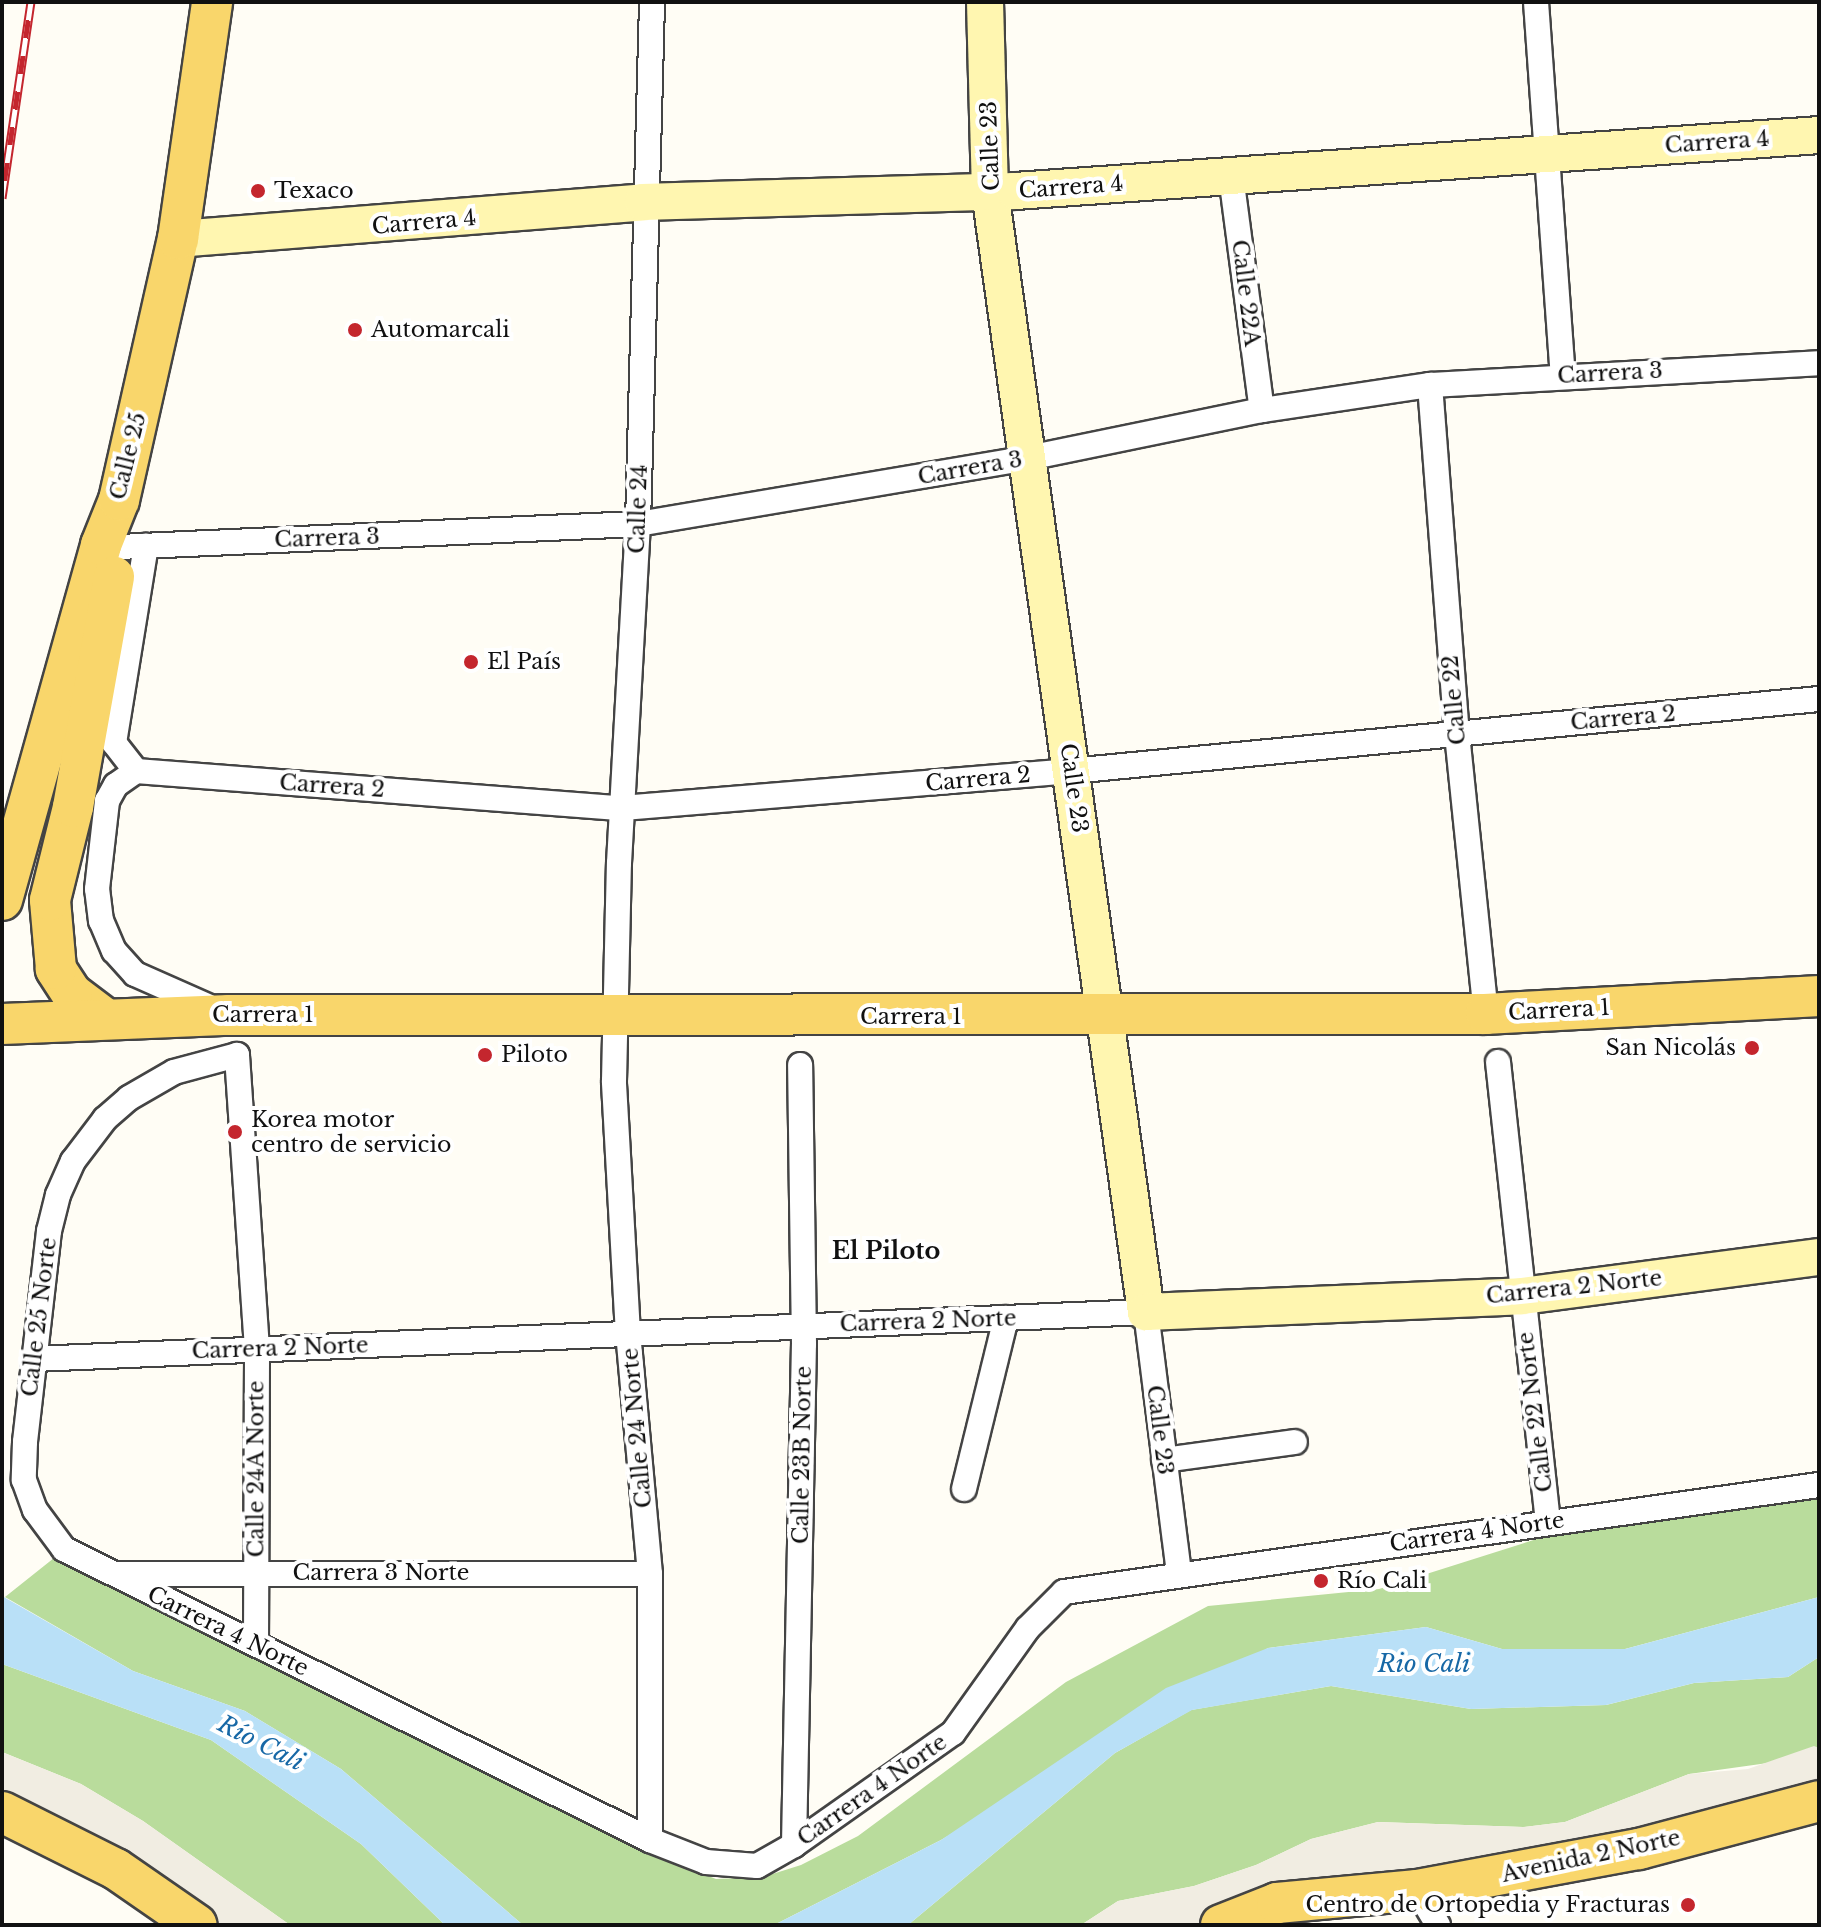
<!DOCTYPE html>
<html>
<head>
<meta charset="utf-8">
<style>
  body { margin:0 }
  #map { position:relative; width:1821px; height:1927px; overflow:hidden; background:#fffdf5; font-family:"Libre Baskerville",serif }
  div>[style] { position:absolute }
  .forest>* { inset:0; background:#b9dc9c }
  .plaza>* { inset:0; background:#f1ede2 }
  .water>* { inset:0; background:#b9e0f7 }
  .roads { filter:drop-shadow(2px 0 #444) drop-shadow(-2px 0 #444) drop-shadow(0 2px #444) drop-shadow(0 -2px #444) }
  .street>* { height:24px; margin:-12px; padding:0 12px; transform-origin:12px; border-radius:12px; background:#fff }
  .secondary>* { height:36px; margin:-18px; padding:0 18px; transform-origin:18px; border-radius:18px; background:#fff6b0 }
  .primary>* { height:40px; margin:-20px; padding:0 20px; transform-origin:20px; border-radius:20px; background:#f9d66b }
  .rail>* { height:9px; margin-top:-4.5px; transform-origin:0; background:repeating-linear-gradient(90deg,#fff 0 18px,#c4262e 0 36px); box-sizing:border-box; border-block:2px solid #c4262e }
  .dots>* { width:22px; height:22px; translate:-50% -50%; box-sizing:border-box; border:4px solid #fff; border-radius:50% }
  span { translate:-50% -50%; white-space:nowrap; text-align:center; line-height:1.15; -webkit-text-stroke:8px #fff; paint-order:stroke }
  .street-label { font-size:22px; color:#111 }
  .poi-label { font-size:22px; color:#111 }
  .left { translate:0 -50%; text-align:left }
  .right { translate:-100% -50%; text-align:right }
  .neighbourhood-label { font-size:24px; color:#111; font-weight:700 }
  .water-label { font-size:24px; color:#1768a6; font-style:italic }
  .frame { position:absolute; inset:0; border:4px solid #111; pointer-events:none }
</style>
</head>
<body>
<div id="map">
  <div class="forest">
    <i style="clip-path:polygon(1819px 1496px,1819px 1597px,1625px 1649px,1502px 1649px,1426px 1627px,1268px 1648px,941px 1840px,774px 1925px,523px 1925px,341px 1769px,245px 1711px,133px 1671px,5px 1597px,54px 1558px,644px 1851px,716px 1879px,763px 1877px,801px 1865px,858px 1836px,1066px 1682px,1208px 1606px,1379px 1589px,1556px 1533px)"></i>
    <i style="clip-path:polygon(1819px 1657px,1819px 1748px,1775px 1762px,1689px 1774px,1565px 1822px,1523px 1827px,1378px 1822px,1311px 1839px,1256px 1865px,1194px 1886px,1118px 1901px,1081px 1925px,908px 1925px,1115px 1753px,1191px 1710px,1331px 1686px,1471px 1709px,1606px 1705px,1694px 1683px,1788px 1677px)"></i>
    <i style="clip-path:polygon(2px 1664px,211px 1740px,361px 1844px,445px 1925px,290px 1925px,143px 1821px,81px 1784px,2px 1752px)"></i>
  </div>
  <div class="plaza">
    <i style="clip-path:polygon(1814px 1746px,1819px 1748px,1819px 1801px,1221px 1925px,1081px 1925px,1118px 1901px,1194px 1886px,1256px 1865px,1311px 1839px,1378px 1822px,1523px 1827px,1565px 1822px,1689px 1774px,1748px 1769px)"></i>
    <i style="clip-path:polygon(2px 1752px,81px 1784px,143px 1821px,290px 1925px,197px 1925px,2px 1812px)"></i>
  </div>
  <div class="water">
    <i style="clip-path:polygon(2px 1596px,133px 1671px,245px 1711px,341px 1769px,523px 1925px,445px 1925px,361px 1844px,211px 1740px,2px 1664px)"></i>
    <i style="clip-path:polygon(1819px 1597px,1819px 1657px,1788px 1677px,1694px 1683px,1606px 1705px,1471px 1709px,1331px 1686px,1192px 1710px,1115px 1753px,908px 1925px,774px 1925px,941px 1840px,1166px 1688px,1268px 1648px,1426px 1627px,1502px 1649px,1625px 1649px)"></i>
  </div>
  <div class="roads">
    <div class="street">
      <i style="left:1536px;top:2px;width:374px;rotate:85.9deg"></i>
      <i style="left:1231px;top:176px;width:236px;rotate:82.5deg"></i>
      <i style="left:1430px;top:385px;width:350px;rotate:85.6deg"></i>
      <i style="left:1457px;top:734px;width:281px;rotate:84.1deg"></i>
      <i style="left:119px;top:547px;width:520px;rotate:-2.54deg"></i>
      <i style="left:638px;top:524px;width:396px;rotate:-9.6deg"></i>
      <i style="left:1028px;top:458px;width:239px;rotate:-11.6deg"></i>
      <i style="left:1262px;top:410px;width:170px;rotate:-8.5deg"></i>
      <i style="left:1430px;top:385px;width:390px;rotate:-3.2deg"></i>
      <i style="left:136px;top:771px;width:36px;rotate:-128deg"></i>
      <i style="left:114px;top:743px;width:200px;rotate:-80.8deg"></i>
      <i style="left:212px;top:1008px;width:84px;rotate:-156.2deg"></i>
      <i style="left:135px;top:974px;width:31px;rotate:-132deg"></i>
      <i style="left:114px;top:951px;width:33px;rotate:-113deg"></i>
      <i style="left:101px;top:921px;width:32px;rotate:-97deg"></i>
      <i style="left:97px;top:889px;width:89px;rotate:-83.5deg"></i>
      <i style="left:107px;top:801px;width:18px;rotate:-61deg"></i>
      <i style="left:116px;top:785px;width:24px;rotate:-35deg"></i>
      <i style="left:136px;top:771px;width:487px;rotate:4.4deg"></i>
      <i style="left:622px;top:808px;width:451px;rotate:-4.7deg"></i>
      <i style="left:1071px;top:771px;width:751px;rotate:-5.5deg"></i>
      <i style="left:1498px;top:1062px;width:463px;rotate:83.8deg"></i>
      <i style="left:34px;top:1359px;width:1113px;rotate:-2.42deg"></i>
      <i style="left:1146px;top:1312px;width:263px;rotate:82.8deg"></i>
      <i style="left:1164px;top:1460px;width:132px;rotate:-7.8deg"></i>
      <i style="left:964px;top:1489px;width:176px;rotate:-76.2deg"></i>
      <i style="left:118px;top:1574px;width:532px"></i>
      <i style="left:256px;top:1644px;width:295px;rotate:-89.8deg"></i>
      <i style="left:257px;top:1349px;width:295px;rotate:-93.9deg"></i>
      <i style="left:237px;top:1055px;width:65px;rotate:164.9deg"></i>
      <i style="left:174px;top:1072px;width:52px;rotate:150deg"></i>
      <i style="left:129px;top:1098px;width:32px;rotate:139deg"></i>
      <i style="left:105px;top:1119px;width:53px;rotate:127.3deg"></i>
      <i style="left:73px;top:1161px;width:37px;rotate:114deg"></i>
      <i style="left:58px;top:1195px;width:37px;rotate:104deg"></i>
      <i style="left:49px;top:1231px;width:212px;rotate:96.5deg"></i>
      <i style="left:25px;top:1442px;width:38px;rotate:92deg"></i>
      <i style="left:24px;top:1480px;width:32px;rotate:70deg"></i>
      <i style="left:35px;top:1510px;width:49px;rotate:53.4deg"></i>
      <i style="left:64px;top:1549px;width:654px;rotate:26.41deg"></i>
      <i style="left:650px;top:1840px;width:60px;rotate:21.4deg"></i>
      <i style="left:706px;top:1862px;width:51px;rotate:4.5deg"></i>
      <i style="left:757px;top:1866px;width:43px;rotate:-29.6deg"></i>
      <i style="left:794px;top:1845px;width:194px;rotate:-35.2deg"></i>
      <i style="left:953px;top:1733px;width:129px;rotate:-54.5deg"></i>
      <i style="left:1028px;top:1628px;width:51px;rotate:-45deg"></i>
      <i style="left:1064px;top:1592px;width:763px;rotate:-8.07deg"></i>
      <i style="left:650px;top:1840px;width:266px;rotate:-90deg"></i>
      <i style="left:650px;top:1574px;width:241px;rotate:-95.2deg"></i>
      <i style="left:628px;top:1334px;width:253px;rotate:-93.2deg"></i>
      <i style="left:614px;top:1081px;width:218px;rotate:-88.7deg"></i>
      <i style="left:619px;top:863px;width:340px;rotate:-86.8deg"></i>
      <i style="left:638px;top:524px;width:522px;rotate:-88.46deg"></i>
      <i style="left:794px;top:1845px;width:501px;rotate:-88.86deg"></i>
      <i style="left:804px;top:1344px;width:279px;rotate:-90.8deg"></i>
      <i style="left:1417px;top:1890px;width:41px;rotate:59deg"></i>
    </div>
    <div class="secondary">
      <i style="left:985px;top:2px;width:190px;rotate:88.5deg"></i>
      <i style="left:990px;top:192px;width:1131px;rotate:82.07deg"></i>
      <i style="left:1146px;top:1312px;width:376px;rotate:-2.4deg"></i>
      <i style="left:1522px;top:1296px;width:300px;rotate:-7.5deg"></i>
      <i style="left:178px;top:239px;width:466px;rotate:-4.5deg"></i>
      <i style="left:643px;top:202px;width:372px;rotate:-1.7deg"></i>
      <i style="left:1015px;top:191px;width:806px;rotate:-3.98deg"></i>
    </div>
    <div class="primary">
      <i style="left:2px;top:900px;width:369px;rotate:-74.4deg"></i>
      <i style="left:101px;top:545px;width:48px;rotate:-68.2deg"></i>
      <i style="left:119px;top:500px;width:268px;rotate:-77.3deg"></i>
      <i style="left:178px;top:239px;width:239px;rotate:-81.8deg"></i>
      <i style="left:103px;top:1017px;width:39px;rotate:-143deg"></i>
      <i style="left:72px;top:994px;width:30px;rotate:-123deg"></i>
      <i style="left:56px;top:969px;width:69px;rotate:-95deg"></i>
      <i style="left:50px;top:900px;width:96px;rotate:-76.1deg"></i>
      <i style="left:73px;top:807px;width:234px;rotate:-79.9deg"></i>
      <i style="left:2px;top:1024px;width:227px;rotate:-2.3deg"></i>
      <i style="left:229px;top:1015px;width:1257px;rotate:-0.05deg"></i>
      <i style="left:1486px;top:1014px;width:333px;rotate:-3.1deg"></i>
      <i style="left:2px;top:1812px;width:127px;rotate:26.6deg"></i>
      <i style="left:116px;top:1869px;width:98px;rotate:34.7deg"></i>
      <i style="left:1221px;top:1925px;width:60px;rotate:-21.4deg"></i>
      <i style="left:1277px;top:1903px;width:141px;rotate:-5.3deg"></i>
      <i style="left:1417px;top:1890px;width:226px;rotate:-10.5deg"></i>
      <i style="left:1639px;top:1849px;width:186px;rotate:-14.9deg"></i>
    </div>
  </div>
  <div class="rail">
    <i style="left:2px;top:198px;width:198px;rotate:-81.6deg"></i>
  </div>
  <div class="dots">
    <i style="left:258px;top:191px;background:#c4262e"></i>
    <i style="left:355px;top:330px;background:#c4262e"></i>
    <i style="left:471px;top:662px;background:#c4262e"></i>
    <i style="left:1752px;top:1048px;background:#c4262e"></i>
    <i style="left:485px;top:1055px;background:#c4262e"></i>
    <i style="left:235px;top:1132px;background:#c4262e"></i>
    <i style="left:1321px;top:1581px;background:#c4262e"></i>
    <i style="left:1688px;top:1905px;background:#c4262e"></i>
  </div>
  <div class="street-label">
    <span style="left:1717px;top:142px;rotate:-4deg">Carrera 4</span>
    <span style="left:990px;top:146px;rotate:-92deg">Calle 23</span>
    <span style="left:1071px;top:187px;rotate:-4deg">Carrera 4</span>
    <span style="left:424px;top:222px;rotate:-5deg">Carrera 4</span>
    <span style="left:1246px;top:293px;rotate:83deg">Calle 22A</span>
    <span style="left:1610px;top:373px;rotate:-3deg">Carrera 3</span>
    <span style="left:128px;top:456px;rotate:-76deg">Calle 25</span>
    <span style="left:970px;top:468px;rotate:-10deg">Carrera 3</span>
    <span style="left:638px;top:509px;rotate:-88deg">Calle 24</span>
    <span style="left:327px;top:538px;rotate:-2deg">Carrera 3</span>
    <span style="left:1454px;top:700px;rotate:-95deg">Calle 22</span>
    <span style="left:1623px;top:718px;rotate:-5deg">Carrera 2</span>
    <span style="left:978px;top:779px;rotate:-5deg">Carrera 2</span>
    <span style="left:332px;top:786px;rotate:4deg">Carrera 2</span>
    <span style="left:1074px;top:788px;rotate:82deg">Calle 23</span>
    <span style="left:1559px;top:1010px;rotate:-3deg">Carrera 1</span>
    <span style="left:263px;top:1015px">Carrera 1</span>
    <span style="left:911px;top:1017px">Carrera 1</span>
    <span style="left:1574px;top:1287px;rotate:-6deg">Carrera 2 Norte</span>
    <span style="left:39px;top:1317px;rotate:-83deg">Calle 25 Norte</span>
    <span style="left:928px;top:1321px;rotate:-2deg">Carrera 2 Norte</span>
    <span style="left:280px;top:1348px;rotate:-2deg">Carrera 2 Norte</span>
    <span style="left:1535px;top:1412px;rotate:-97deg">Calle 22 Norte</span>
    <span style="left:637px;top:1428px;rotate:-95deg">Calle 24 Norte</span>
    <span style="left:1160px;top:1430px;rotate:83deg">Calle 23</span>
    <span style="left:802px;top:1455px;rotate:-89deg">Calle 23B Norte</span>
    <span style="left:256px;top:1469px;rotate:-90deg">Calle 24A Norte</span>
    <span style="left:1477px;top:1532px;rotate:-8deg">Carrera 4 Norte</span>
    <span style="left:381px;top:1573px">Carrera 3 Norte</span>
    <span style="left:228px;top:1631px;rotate:26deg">Carrera 4 Norte</span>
    <span style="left:872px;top:1790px;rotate:-35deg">Carrera 4 Norte</span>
    <span style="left:1591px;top:1856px;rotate:-12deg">Avenida 2 Norte</span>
  </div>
  <div class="poi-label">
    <span class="left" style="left:274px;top:191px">Texaco</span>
    <span class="left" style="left:371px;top:330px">Automarcali</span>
    <span class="left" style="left:487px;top:662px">El País</span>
    <span class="right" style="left:1736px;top:1048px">San Nicolás</span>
    <span class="left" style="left:501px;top:1055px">Piloto</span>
    <span class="left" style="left:251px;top:1132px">Korea motor<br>centro de servicio</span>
    <span class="left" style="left:1337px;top:1581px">Río Cali</span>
    <span class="right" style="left:1670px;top:1905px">Centro de Ortopedia y Fracturas</span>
  </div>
  <div class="neighbourhood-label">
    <span style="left:886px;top:1251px">El Piloto</span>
  </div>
  <div class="water-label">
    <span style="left:1424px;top:1664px">Rio Cali</span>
    <span style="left:261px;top:1743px;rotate:27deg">Río Cali</span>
  </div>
  <div class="frame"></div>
</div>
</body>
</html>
